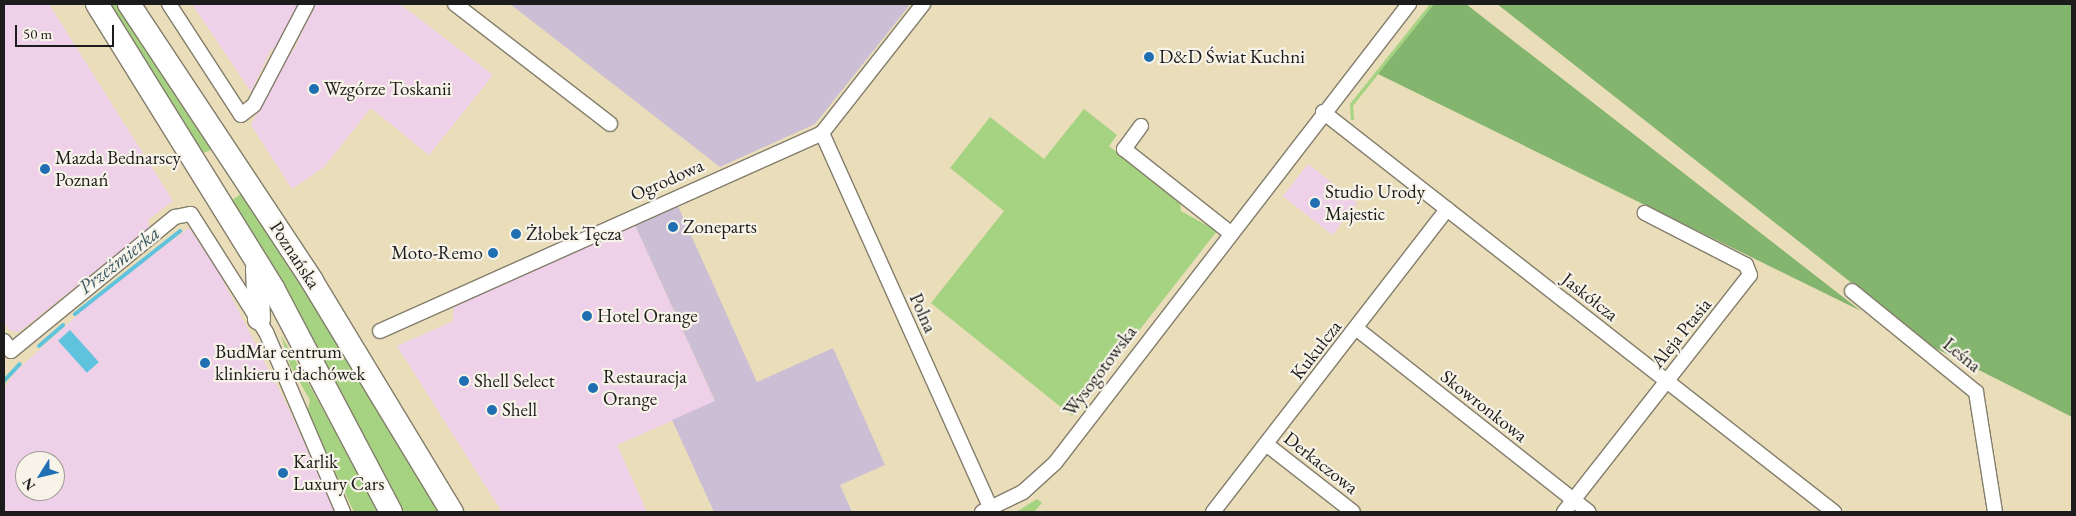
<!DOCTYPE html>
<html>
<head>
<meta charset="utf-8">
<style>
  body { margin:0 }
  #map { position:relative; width:2076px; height:516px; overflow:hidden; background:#eadeba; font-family:"EB Garamond",serif }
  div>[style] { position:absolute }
  .built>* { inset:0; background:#eed0e8; transform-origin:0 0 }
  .industrial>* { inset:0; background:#ccbed4 }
  .green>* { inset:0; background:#a6d381 }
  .forest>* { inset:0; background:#84b56f }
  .water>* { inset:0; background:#60c3dd; transform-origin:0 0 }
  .stream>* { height:4px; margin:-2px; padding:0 2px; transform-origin:2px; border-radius:2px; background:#60c3dd }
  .roads { filter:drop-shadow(1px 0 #837d6b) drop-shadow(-1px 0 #837d6b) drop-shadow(0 1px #837d6b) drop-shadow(0 -1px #837d6b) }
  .minor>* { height:14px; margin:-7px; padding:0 7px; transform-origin:7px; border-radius:7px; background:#fff }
  .primary>* { height:22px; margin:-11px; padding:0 11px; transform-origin:11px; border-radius:11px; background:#fff }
  .dots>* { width:14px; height:14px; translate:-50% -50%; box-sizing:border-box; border:2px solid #f7f3e8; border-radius:50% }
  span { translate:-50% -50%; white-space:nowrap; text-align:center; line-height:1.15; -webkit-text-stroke:4.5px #f7f3e8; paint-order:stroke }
  .poi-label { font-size:19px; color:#1c1c1c }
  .left { translate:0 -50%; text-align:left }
  .right { translate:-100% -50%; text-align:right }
  .street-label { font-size:19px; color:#1c1c1c }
  .water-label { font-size:20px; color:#345660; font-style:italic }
  .frame { position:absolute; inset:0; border:5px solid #1c1c1c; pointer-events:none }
  .north { position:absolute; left:15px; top:451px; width:50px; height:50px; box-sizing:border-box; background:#f7f3e8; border:1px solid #9f9d96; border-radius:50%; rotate:234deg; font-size:14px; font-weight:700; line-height:20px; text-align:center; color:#1c1c1c }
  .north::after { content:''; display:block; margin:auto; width:18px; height:22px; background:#1f6fb2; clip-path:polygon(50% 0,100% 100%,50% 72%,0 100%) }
  .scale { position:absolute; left:15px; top:25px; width:99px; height:22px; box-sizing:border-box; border:2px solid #1c1c1c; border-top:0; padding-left:6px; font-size:15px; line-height:18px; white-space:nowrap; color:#1c1c1c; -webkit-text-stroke:4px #f7f3e8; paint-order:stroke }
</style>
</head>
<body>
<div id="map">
  <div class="built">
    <i style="clip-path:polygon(4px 4px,49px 4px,173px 201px,149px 219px,148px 229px,19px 332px,10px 331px,4px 322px)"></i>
    <i style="clip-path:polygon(192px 4px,298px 4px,278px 49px,271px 49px,251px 92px)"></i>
    <i style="clip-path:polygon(314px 4px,400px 4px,493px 75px,429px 155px,371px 108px,324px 167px,292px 189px,251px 125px,276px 74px,295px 48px)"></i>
    <i style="left:1308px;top:164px;width:63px;height:41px;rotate:38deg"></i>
    <i style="clip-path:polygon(635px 225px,715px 402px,617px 445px,647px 512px,502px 512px,397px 346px,453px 321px,454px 306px)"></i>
    <i style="clip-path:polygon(evenodd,189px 228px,218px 271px,289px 409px,335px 512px,4px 512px,4px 389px,15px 372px,106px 289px,189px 228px,25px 461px,55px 461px,55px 491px,25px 491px,25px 461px)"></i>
  </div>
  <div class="industrial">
    <i style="clip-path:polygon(510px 4px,906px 4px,909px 6px,815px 124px,720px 167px)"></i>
    <i style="clip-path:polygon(678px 206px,757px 382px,833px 348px,885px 465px,840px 485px,852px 512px,714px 512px,672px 420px,715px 401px,635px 225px)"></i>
  </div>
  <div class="green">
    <i style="clip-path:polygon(105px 4px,120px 4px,213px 147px,209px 151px,200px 154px)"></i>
    <i style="clip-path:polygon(1430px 4px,1434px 4px,1353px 106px,1354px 120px,1351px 120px,1350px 104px)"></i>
    <i style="clip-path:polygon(1084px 109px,1117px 135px,1109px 146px,1180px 202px,1181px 211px,1217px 231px,1072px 416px,931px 303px,1004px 211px,950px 168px,990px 117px,1044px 159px)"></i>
    <i style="clip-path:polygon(245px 191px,440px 512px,403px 512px,229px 202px)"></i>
    <i style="clip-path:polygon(281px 335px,315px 395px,378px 512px,354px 512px,307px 413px,310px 400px,290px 365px)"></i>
    <i style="clip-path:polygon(1037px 499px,1042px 503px,1034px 512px,1016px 512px)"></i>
  </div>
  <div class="forest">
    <i style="clip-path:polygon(1434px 4px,1466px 4px,1861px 311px,1378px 74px)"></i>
    <i style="clip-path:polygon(1497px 4px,2072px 4px,2072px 417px,1933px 347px)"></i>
  </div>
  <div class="water">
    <i style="left:70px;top:330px;width:43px;height:16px;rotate:48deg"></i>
  </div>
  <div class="stream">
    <i style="left:75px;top:314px;width:134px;rotate:-38.3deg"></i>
    <i style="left:39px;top:346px;width:32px;rotate:-41deg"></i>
    <i style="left:4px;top:381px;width:23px;rotate:-47deg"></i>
  </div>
  <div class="roads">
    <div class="minor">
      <i style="left:169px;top:4px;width:132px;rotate:57deg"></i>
      <i style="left:241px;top:115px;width:16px;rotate:-38deg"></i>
      <i style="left:254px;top:105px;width:114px;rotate:-62.3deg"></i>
      <i style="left:455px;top:4px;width:196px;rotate:37.7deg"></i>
      <i style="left:1323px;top:112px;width:649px;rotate:38.05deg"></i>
      <i style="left:1141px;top:126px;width:29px;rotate:126deg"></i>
      <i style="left:1124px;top:149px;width:134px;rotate:38.3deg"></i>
      <i style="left:822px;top:133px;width:415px;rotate:65.8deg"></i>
      <i style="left:1852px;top:291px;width:160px;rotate:39.2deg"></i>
      <i style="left:1976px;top:392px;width:121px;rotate:81deg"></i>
      <i style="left:1357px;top:329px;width:295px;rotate:38.3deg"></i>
      <i style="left:380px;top:331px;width:484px;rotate:-24.1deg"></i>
      <i style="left:822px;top:133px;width:164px;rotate:-51.9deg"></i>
      <i style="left:4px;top:341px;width:12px;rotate:55deg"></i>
      <i style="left:11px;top:351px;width:212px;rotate:-39.3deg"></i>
      <i style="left:175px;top:217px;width:16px;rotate:-11deg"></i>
      <i style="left:191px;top:214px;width:140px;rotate:57.6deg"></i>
      <i style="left:266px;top:332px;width:196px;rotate:66.8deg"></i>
      <i style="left:1266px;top:444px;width:110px;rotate:38deg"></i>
      <i style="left:982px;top:512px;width:46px;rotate:-26deg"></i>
      <i style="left:1023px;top:492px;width:43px;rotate:-42.2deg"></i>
      <i style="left:1055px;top:463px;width:580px;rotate:-52.36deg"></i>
      <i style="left:1213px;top:512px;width:383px;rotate:-52.3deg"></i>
      <i style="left:1564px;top:512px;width:301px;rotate:-51.9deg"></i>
      <i style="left:1750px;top:275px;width:11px;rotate:-112deg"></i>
      <i style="left:1746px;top:265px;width:114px;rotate:-152.8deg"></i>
    </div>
    <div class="primary">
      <i style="left:97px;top:4px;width:336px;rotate:58.2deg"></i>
      <i style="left:274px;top:290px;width:251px;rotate:62.2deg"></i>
      <i style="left:129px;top:4px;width:332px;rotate:56.5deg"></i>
      <i style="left:312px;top:281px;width:270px;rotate:58.8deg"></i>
      <i style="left:257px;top:269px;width:50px;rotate:87.7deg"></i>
    </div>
  </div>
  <div class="dots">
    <i style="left:1149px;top:57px;background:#1f6fb2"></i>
    <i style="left:314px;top:89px;background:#1f6fb2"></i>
    <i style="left:45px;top:169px;background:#1f6fb2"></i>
    <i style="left:1315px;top:203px;background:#1f6fb2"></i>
    <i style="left:673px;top:227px;background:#1f6fb2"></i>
    <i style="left:516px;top:234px;background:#1f6fb2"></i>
    <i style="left:493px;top:253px;background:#1f6fb2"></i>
    <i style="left:587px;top:316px;background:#1f6fb2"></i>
    <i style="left:205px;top:363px;background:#1f6fb2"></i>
    <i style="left:464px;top:381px;background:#1f6fb2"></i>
    <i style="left:593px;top:388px;background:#1f6fb2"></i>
    <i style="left:492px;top:410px;background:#1f6fb2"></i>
    <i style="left:283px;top:473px;background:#1f6fb2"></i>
  </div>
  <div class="poi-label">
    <span class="left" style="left:1159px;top:57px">D&amp;D Świat Kuchni</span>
    <span class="left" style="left:324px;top:89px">Wzgórze Toskanii</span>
    <span class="left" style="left:55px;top:169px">Mazda Bednarscy<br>Poznań</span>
    <span class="left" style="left:1325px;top:203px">Studio Urody<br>Majestic</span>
    <span class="left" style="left:683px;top:227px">Zoneparts</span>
    <span class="left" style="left:526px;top:234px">Żłobek Tęcza</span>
    <span class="right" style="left:483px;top:253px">Moto-Remo</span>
    <span class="left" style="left:597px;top:316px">Hotel Orange</span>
    <span class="left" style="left:215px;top:363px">BudMar centrum<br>klinkieru i dachówek</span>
    <span class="left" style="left:603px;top:388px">Restauracja<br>Orange</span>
    <span class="left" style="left:474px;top:381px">Shell Select</span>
    <span class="left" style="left:502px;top:410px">Shell</span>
    <span class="left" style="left:293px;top:473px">Karlik<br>Luxury Cars</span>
  </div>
  <div class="street-label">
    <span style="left:667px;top:180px;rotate:-24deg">Ogrodowa</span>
    <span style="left:295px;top:255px;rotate:57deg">Poznańska</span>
    <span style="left:1590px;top:297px;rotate:38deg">Jaskółcza</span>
    <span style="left:923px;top:313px;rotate:66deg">Polna</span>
    <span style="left:1681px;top:333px;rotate:-51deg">Aleja Ptasia</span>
    <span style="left:1316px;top:350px;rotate:-52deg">Kukułcza</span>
    <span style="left:1962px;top:355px;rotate:39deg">Leśna</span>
    <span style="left:1100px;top:371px;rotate:-53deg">Wysogotowska</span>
    <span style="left:1484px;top:406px;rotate:38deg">Skowronkowa</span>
    <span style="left:1321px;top:463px;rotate:38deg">Derkaczowa</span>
  </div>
  <div class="water-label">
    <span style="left:119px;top:260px;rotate:-38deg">Przeźmierka</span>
  </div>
  <div class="frame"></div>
  <div class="north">N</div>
  <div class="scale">50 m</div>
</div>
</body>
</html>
